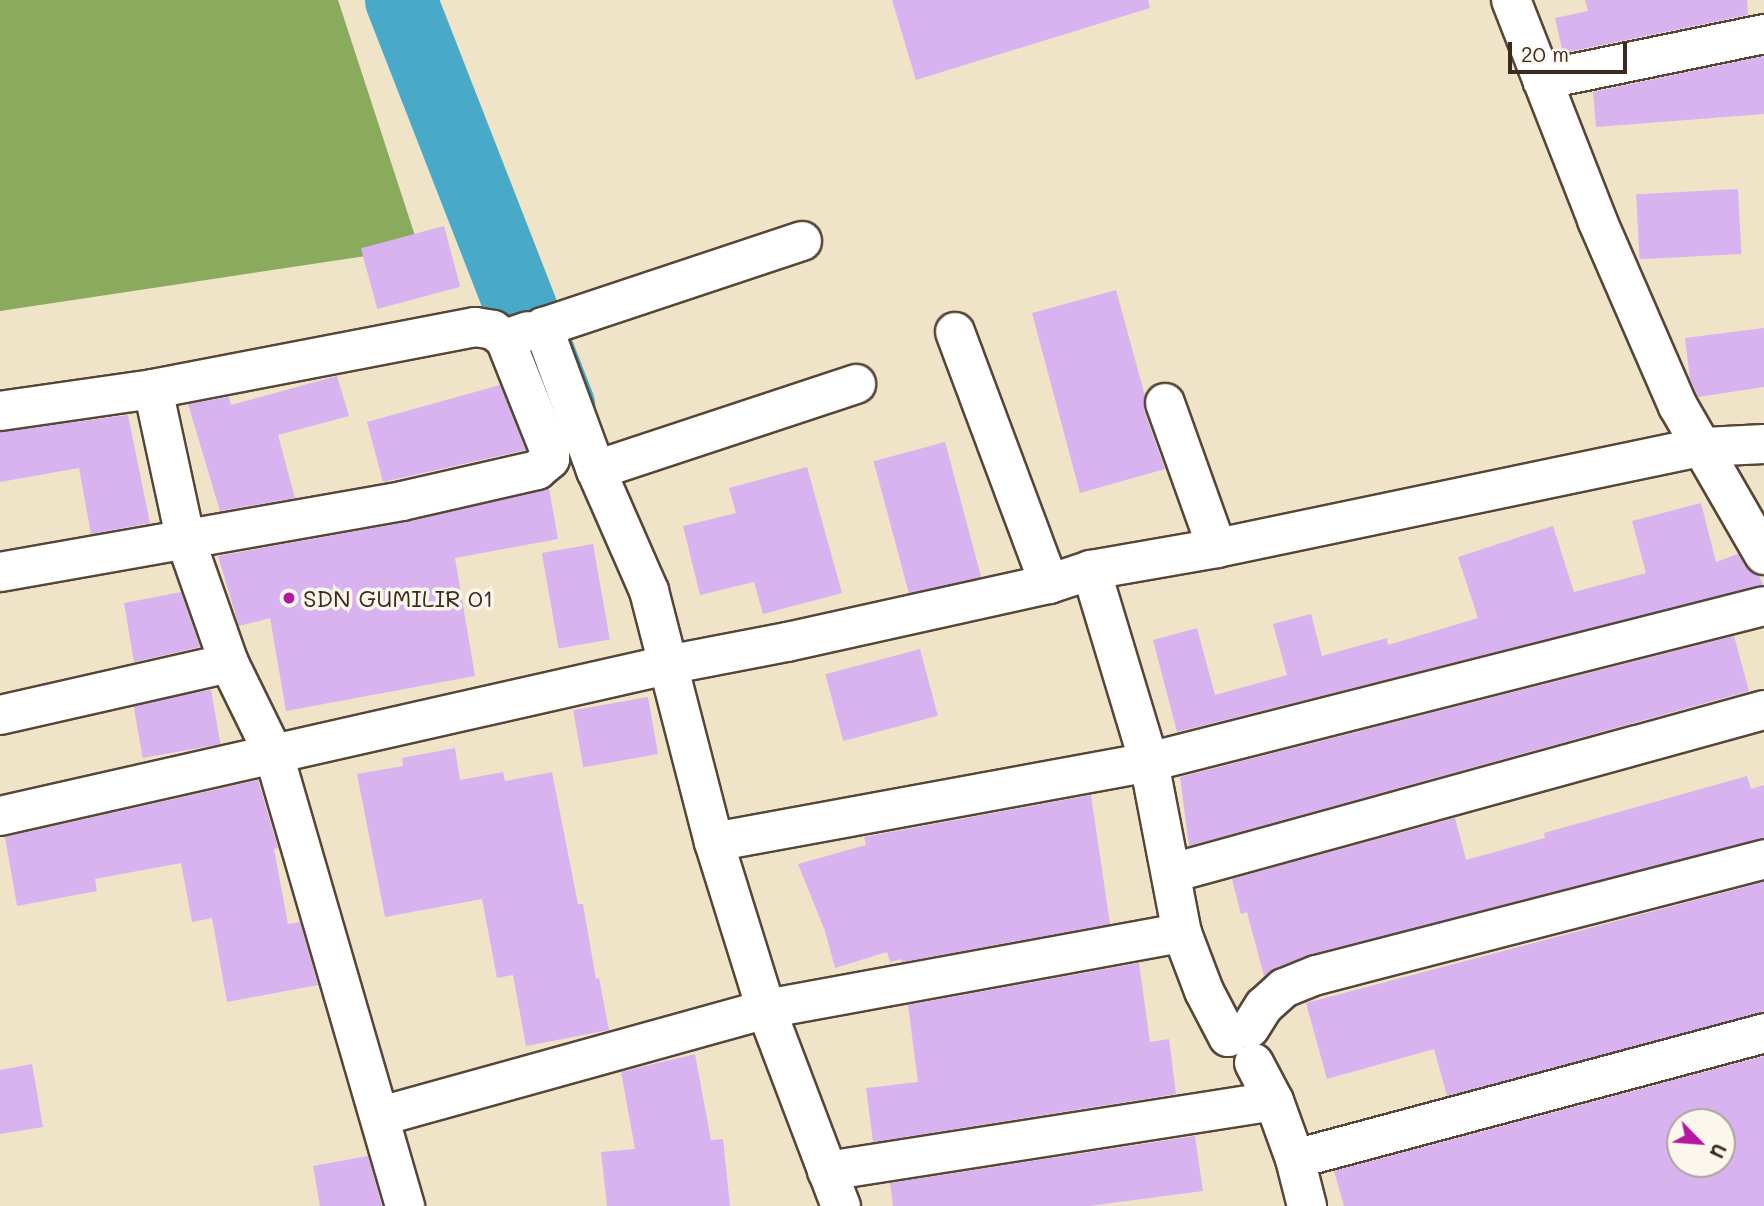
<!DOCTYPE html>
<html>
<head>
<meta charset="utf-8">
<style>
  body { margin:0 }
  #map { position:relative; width:1764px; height:1206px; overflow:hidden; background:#f0e4c8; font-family:Mali,sans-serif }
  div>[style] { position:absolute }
  .forest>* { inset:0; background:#8aaa5d }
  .river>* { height:72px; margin:-36px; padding:0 36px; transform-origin:36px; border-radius:36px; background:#48aac8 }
  .building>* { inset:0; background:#d8b3ef; transform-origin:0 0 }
  .roads { filter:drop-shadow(2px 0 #564638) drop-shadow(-2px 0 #564638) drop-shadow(0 2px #564638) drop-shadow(0 -2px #564638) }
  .minor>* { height:38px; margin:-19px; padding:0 19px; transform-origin:19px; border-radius:19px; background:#fff }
  .dots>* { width:19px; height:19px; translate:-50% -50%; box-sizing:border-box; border:4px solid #fbf7ec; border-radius:50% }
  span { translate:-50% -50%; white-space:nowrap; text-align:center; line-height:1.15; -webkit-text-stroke:7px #fbf7ec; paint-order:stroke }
  .poi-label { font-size:24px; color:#3b2a1e }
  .left { translate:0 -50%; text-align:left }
  .north { position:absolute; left:1666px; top:1108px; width:70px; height:70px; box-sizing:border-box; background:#fbf7ec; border:2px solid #aea59a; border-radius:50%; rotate:115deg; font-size:19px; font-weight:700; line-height:28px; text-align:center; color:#3b2a1e }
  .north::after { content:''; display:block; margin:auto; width:24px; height:32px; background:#b5179e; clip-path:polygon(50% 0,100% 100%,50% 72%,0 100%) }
  .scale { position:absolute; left:1508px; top:42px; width:119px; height:32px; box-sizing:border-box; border:4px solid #3b2a1e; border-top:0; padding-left:9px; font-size:21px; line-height:24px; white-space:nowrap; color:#3b2a1e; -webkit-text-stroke:5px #fbf7ec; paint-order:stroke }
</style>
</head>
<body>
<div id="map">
  <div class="forest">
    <i style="clip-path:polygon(0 0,338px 0,419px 248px,0 311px)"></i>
  </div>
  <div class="river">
    <i style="left:401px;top:0;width:436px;rotate:68.7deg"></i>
  </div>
  <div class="building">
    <i style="clip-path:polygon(892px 0,1148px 0,1150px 8px,916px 80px)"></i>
    <i style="clip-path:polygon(1585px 0,1747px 0,1748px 15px,1563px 53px,1555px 18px,1588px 11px)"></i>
    <i style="clip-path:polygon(1764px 56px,1764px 114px,1596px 127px,1593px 92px)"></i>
    <i style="left:1738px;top:189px;width:65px;height:102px;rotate:87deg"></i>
    <i style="left:444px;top:226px;width:63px;height:86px;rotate:75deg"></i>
    <i style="clip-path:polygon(1116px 290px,1145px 396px,1144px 410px,1165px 469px,1080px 493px,1032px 313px)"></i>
    <i style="clip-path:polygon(1764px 328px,1764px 387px,1698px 397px,1690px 379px,1685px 338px)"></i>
    <i style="clip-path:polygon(337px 376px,349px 416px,278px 435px,295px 498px,220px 511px,188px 404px,229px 397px,231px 405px)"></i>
    <i style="clip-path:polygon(500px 385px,526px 450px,383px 482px,367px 422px)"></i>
    <i style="clip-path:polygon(128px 415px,150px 523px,91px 534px,79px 468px,0 482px,0 432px)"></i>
    <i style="left:945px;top:442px;width:140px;height:74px;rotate:75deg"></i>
    <i style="clip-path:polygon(807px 467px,842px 593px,763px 614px,754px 582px,700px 595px,683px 526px,736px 513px,729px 488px)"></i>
    <i style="clip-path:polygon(549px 488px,558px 539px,455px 558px,475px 676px,286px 711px,270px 618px,239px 626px,218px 556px,407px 522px)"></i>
    <i style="clip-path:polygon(1701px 503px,1716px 562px,1738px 554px,1745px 566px,1759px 576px,1763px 585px,1177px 732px,1153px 640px,1197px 628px,1215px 695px,1287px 675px,1273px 624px,1311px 614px,1322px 656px,1387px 638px,1388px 645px,1478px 618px,1458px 557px,1553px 526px,1574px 592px,1646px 573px,1632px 521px)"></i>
    <i style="left:593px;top:544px;width:97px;height:52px;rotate:80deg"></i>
    <i style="clip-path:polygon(181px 592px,200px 647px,134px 662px,124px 603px)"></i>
    <i style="clip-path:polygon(1734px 636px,1749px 691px,1189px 846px,1180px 777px)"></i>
    <i style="left:920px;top:649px;width:69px;height:98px;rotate:75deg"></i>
    <i style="left:211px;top:690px;width:55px;height:79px;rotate:80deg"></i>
    <i style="left:648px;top:697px;width:58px;height:76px;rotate:80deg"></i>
    <i style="clip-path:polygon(455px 748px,460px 780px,503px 772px,505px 781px,552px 772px,578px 904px,583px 904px,596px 979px,599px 978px,609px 1030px,526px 1046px,513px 975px,497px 978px,482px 899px,385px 917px,357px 774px,403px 766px,402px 758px)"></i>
    <i style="clip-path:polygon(1747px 776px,1751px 789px,1764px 785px,1764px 838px,1312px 954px,1276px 968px,1264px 976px,1247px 912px,1241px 914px,1232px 879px,1455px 818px,1466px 860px,1545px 838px,1544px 833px)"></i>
    <i style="clip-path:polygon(258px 780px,278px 848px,274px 849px,288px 924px,300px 922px,318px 985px,227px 1002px,212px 918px,192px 922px,181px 863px,95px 879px,97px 891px,17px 906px,5px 837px)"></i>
    <i style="clip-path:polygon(1091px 795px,1110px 924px,902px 962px,902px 959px,890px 962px,887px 952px,835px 968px,825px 931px,798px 864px,866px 845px,864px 837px)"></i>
    <i style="clip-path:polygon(1764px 882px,1764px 1012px,1447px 1096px,1434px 1049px,1327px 1079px,1306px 1003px)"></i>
    <i style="clip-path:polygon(1139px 963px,1150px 1042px,1169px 1039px,1176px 1094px,873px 1142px,866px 1088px,918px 1082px,908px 1005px)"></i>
    <i style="clip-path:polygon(695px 1054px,711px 1140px,723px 1139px,730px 1206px,607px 1206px,601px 1152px,635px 1149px,621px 1072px)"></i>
    <i style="clip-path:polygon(evenodd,1764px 1056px,1764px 1206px,1344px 1206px,1334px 1171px,1764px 1056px,1680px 1122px,1722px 1122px,1722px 1164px,1680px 1164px,1680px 1122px)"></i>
    <i style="clip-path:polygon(32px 1064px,43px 1127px,0 1134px,0 1070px)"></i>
    <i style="clip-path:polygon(1195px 1136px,1203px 1191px,1089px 1206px,893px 1206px,890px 1183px)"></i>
    <i style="clip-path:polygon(368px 1156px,382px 1206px,320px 1206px,313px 1166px)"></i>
  </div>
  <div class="roads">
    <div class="minor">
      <i style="left:1511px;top:0;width:236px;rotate:68.6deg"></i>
      <i style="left:1597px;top:220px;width:203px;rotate:66.5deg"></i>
      <i style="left:1678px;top:406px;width:172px;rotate:60deg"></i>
      <i style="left:1542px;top:80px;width:227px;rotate:-11.7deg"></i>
      <i style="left:802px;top:241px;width:273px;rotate:161.6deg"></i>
      <i style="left:543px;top:327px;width:153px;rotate:69.7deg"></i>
      <i style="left:596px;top:470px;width:132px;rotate:66.3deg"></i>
      <i style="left:649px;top:591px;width:259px;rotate:75.5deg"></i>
      <i style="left:714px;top:842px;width:175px;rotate:72.7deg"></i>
      <i style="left:766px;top:1009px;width:211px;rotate:69.2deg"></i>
      <i style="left:955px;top:332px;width:269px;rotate:69.5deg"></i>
      <i style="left:153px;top:389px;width:156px;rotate:77.8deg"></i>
      <i style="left:186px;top:541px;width:129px;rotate:70.6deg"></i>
      <i style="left:229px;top:663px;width:102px;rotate:63.9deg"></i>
      <i style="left:274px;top:755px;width:470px;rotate:73.8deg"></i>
      <i style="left:1165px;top:403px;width:154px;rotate:70.3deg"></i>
      <i style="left:0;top:411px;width:155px;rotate:-8.2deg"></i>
      <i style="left:153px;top:389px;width:328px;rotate:-10.9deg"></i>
      <i style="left:475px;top:327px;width:18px;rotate:9deg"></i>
      <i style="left:493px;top:330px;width:15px;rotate:37deg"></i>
      <i style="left:505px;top:339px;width:24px;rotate:-19deg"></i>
      <i style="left:596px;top:470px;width:274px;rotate:-18.3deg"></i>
      <i style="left:1091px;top:570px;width:201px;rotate:73.2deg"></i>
      <i style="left:1149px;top:762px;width:174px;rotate:79.1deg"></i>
      <i style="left:1182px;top:933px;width:62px;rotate:69.2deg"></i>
      <i style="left:1204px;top:991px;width:52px;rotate:62.4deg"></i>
      <i style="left:0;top:572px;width:408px;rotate:-10deg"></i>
      <i style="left:402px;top:501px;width:139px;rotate:-12.9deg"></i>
      <i style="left:537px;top:470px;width:17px;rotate:-40deg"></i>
      <i style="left:550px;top:459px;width:7px;rotate:-90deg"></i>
      <i style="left:550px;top:452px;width:122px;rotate:-111.7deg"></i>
      <i style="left:0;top:715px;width:235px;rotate:-12.8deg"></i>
      <i style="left:0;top:816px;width:684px;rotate:-12.76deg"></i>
      <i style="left:667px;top:665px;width:122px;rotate:-10.9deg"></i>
      <i style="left:787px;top:642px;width:268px;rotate:-12.5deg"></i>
      <i style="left:1049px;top:584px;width:44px;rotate:-18.4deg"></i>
      <i style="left:1091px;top:570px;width:128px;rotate:-9.9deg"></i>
      <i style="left:1217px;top:548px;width:495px;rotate:-11.8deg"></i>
      <i style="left:1702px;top:447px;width:62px;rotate:-2.8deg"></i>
      <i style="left:714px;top:842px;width:442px;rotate:-10.4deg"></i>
      <i style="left:1149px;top:762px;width:634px;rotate:-14.23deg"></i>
      <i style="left:1172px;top:873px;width:614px;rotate:-15.39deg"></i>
      <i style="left:1250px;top:1028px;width:26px;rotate:-58deg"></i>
      <i style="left:1264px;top:1006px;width:27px;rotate:-42deg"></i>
      <i style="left:1284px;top:988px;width:35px;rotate:-22deg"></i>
      <i style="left:1317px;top:975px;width:462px;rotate:-14.5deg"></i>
      <i style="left:1254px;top:1063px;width:43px;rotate:62.2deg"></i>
      <i style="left:1274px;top:1101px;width:62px;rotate:70.1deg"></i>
      <i style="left:1295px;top:1159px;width:49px;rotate:75.7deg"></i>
      <i style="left:381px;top:1116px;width:400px;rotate:-15.5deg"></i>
      <i style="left:766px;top:1009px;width:423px;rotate:-10.4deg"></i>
      <i style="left:1295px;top:1159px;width:486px;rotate:-15deg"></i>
      <i style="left:827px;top:1171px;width:452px;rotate:-8.9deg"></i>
    </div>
  </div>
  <div class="dots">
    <i style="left:289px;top:598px;background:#b5179e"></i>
  </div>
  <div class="poi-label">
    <span class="left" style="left:303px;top:598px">SDN GUMILIR 01</span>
  </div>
  <div class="north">U</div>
  <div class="scale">20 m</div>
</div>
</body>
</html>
